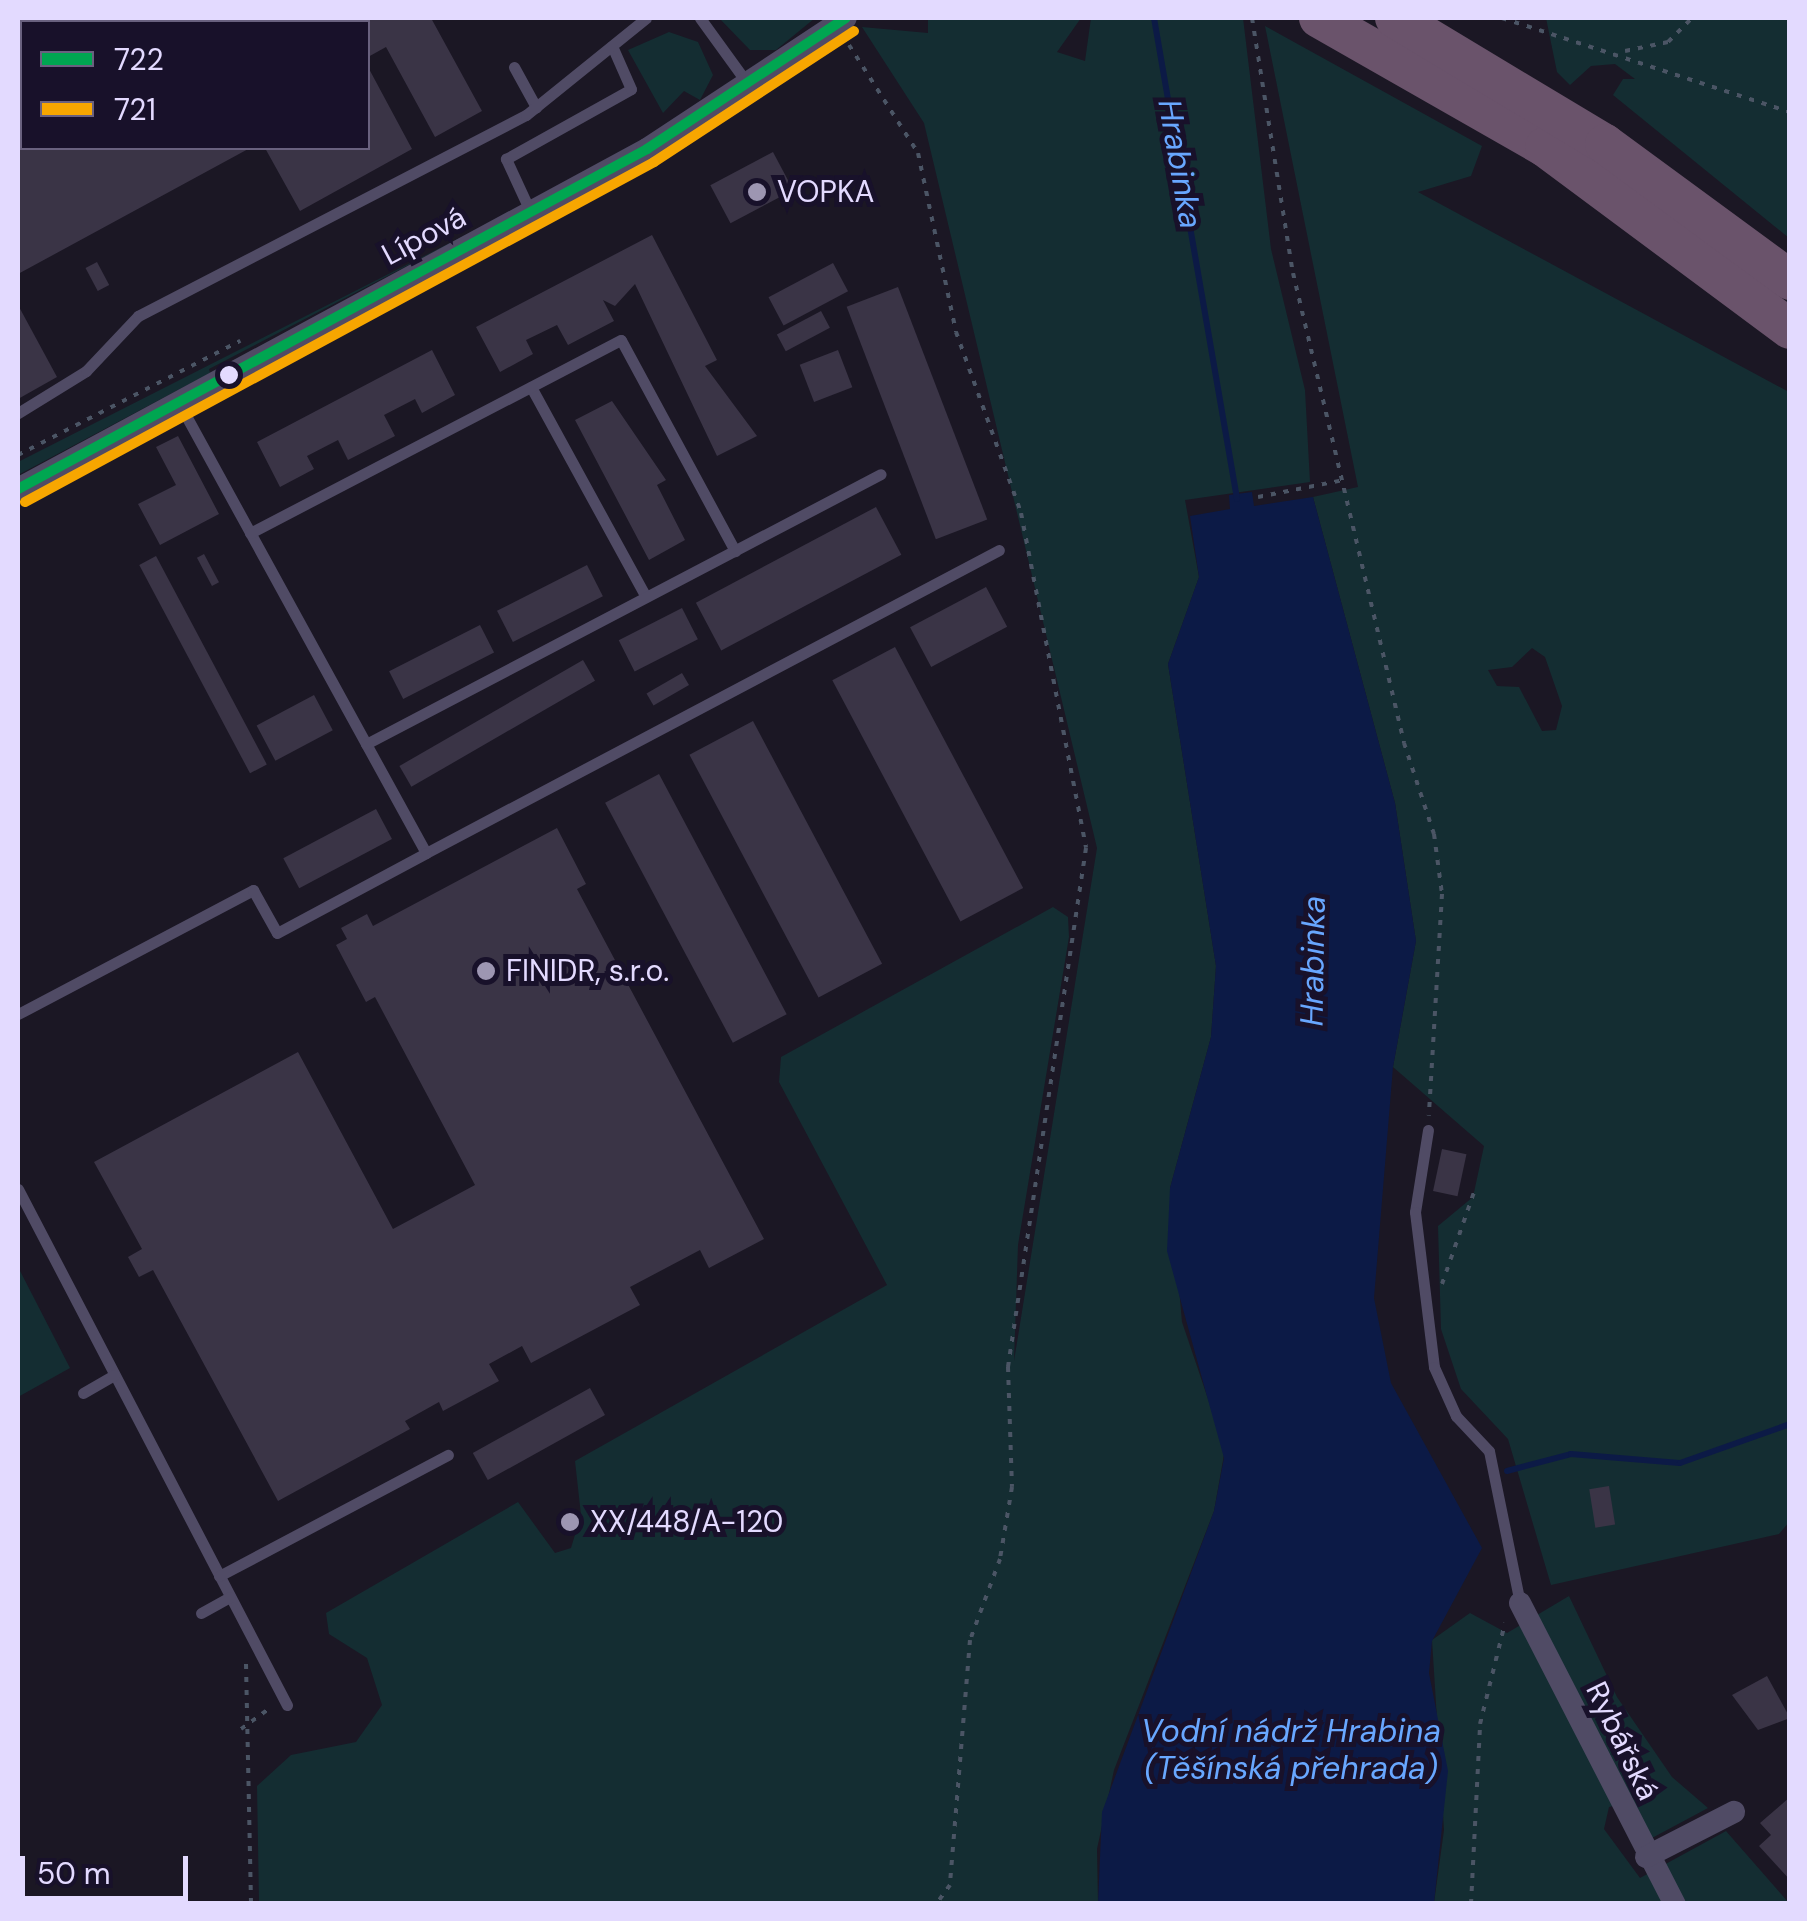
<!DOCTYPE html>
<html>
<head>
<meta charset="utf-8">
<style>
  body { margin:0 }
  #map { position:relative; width:1807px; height:1921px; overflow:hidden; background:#1b1724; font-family:"DM Sans",sans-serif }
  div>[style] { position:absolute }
  .green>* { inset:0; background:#142d32 }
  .water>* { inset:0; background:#0c1a46 }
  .stream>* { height:6px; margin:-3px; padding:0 3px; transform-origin:3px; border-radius:3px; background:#0c1a46 }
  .building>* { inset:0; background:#3a3446; transform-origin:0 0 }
  .path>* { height:4px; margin-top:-2px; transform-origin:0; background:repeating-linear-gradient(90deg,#4b5565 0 5px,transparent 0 13px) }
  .lane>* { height:11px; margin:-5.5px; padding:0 5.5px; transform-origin:5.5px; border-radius:5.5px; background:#504b65 }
  .street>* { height:22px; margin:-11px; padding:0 11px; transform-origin:11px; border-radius:11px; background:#504b65 }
  .highway>* { height:40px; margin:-20px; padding:0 20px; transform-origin:20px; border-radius:20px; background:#6a536b }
  .bus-1>* { height:10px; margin:-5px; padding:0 5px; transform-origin:5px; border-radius:5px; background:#00a651 }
  .bus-2>* { height:10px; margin:-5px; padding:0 5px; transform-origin:5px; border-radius:5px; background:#f7a600 }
  .dots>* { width:28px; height:28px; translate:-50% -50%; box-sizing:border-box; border:5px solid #18112a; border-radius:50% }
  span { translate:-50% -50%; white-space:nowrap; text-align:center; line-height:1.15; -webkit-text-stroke:10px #18112a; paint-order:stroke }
  .poi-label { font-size:30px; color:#e3daff }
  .left { translate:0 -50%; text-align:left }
  .street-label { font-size:30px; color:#e3daff }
  .water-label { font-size:32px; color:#68a7ff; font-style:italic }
  .frame { position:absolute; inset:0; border:20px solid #e3daff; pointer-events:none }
  .legend { position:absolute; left:20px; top:20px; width:350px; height:130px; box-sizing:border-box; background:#18112a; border:2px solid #69617f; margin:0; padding:12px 18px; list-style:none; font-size:30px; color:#e3daff }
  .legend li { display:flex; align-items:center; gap:20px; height:50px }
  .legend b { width:50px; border:2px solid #69617f }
  .scale { position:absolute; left:20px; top:1856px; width:168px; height:45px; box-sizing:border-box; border:5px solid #e3daff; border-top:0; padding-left:12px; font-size:30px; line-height:35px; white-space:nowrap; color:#e3daff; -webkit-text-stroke:8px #18112a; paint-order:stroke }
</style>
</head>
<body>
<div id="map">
  <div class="green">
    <i style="clip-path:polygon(719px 18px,815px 18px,776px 50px,750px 50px)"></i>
    <i style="clip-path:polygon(928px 18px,1081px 18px,1057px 52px,1085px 61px,1091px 18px,1243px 18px,1271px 249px,1305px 390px,1310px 482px,1185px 500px,1199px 577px,1168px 664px,1216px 966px,1211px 1037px,1170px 1188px,1182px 1322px,1225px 1449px,1214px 1511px,1114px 1770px,1097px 1849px,1098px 1903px,259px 1903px,257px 1786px,291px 1755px,356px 1742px,382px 1705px,367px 1658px,329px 1634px,326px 1613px,518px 1502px,555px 1553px,571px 1548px,581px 1515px,575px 1461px,887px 1285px,779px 1082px,781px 1057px,1053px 907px,1068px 917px,1069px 937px,1018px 1245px,1014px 1361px,1097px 848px,924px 123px,862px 27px,928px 33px)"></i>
    <i style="clip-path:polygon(1546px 18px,1789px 18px,1789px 238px,1613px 95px,1623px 79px,1635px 79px,1615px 64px,1591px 66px,1570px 85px,1557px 72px)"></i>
    <i style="clip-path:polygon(evenodd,1265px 26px,1482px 146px,1471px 176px,1418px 192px,1789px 392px,1790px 1521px,1779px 1534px,1551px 1585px,1508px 1439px,1461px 1389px,1441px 1329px,1438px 1226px,1473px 1197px,1484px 1146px,1393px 1067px,1416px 941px,1395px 803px,1313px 497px,1358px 487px,1265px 26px,1532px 648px,1545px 657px,1562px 706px,1556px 730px,1542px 731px,1519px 687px,1497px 686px,1488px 670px,1512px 667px,1532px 648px)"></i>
    <i style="clip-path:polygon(669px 32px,698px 42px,713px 75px,700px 100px,684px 91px,663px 113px,628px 50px)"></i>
    <i style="clip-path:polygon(495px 220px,209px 369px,210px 373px,18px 475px,18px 462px)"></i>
    <i style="clip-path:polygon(18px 1267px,70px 1368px,18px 1397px)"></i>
    <i style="clip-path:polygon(1569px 1596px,1617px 1697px,1672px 1777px,1708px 1808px,1652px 1838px,1628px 1802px,1609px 1807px,1604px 1829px,1640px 1878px,1726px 1831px,1789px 1903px,1434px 1903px,1444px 1830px,1432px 1640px,1470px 1613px,1507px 1633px)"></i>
  </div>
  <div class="water">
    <i style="clip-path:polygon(1252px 492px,1254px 506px,1313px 497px,1395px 803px,1416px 941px,1393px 1067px,1374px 1298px,1391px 1383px,1482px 1548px,1432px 1641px,1429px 1673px,1448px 1771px,1434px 1903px,1098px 1903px,1102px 1812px,1214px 1511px,1224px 1458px,1167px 1251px,1170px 1188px,1211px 1037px,1216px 966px,1168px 664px,1199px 577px,1190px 516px,1230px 509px,1229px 495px)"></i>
  </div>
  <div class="stream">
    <i style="left:1154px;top:18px;width:488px;rotate:80.2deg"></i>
    <i style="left:1507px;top:1471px;width:66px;rotate:-14.9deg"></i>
    <i style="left:1571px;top:1454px;width:109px;rotate:4.7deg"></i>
    <i style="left:1680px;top:1463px;width:117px;rotate:-19.5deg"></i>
  </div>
  <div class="building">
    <i style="clip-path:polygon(18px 18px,340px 18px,343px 22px,22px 22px,22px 148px,250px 148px,18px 274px)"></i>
    <i style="clip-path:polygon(355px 18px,431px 18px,482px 111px,435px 137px,386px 47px,368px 57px,368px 22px)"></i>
    <i style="clip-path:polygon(368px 67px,412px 149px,300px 211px,265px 148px,368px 148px)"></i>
    <i style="left:773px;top:152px;width:43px;height:71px;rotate:62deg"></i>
    <i style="clip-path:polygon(652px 235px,717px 360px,705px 366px,757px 436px,717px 456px,635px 284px,615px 306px,603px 300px,614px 321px,568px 345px,557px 325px,526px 340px,533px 354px,500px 372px,476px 327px)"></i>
    <i style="left:97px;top:262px;width:26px;height:13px;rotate:62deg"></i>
    <i style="left:833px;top:263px;width:32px;height:73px;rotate:62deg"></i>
    <i style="left:898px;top:287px;width:249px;height:55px;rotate:69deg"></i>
    <i style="clip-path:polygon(18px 305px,57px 377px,18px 399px)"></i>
    <i style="left:821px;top:311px;width:19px;height:50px;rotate:62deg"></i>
    <i style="clip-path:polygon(432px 350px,455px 395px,422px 413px,415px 399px,384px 415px,395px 436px,348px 460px,338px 440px,307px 456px,314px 469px,280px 487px,257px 442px)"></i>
    <i style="left:838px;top:350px;width:40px;height:41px;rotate:69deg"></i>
    <i style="clip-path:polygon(612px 401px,666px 480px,657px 485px,685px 540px,649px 560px,575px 420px)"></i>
    <i style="clip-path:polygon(178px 436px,219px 514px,160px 545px,138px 504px,176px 485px,156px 447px)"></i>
    <i style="left:876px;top:507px;width:54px;height:204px;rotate:62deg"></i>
    <i style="left:204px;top:554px;width:32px;height:8px;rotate:62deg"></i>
    <i style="left:156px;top:556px;width:236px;height:19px;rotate:62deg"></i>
    <i style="left:587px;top:565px;width:35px;height:101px;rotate:63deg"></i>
    <i style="left:986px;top:587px;width:45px;height:86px;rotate:62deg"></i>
    <i style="left:682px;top:608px;width:35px;height:71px;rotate:63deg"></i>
    <i style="left:480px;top:625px;width:31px;height:102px;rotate:63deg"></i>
    <i style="left:895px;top:647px;width:273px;height:71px;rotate:62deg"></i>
    <i style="left:583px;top:660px;width:24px;height:212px;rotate:60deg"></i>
    <i style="left:682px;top:673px;width:14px;height:41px;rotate:60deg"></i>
    <i style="left:314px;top:695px;width:40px;height:65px;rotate:62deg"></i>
    <i style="left:753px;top:721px;width:275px;height:72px;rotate:62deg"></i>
    <i style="left:659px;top:774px;width:272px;height:61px;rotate:62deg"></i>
    <i style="left:376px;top:809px;width:34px;height:105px;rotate:62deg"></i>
    <i style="clip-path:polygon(557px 828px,586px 884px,577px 889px,764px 1239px,709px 1268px,700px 1250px,630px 1287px,640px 1305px,531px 1363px,522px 1346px,489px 1364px,499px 1381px,443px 1411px,439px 1402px,405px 1421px,410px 1429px,278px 1501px,153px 1270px,139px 1277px,128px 1257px,142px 1249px,94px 1162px,298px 1052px,393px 1229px,475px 1185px,375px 997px,366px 1002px,336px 945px,347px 939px,341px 928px,367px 914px,373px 926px)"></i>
    <i style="left:1442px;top:1149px;width:25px;height:43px;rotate:12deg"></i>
    <i style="left:590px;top:1388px;width:31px;height:134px;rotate:61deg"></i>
    <i style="left:1609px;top:1486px;width:39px;height:20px;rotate:81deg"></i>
    <i style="clip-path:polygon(1767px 1676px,1790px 1718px,1758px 1730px,1732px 1695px)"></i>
    <i style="clip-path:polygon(1790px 1797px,1790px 1880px,1759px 1846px,1771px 1835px,1760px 1823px)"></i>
  </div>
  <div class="path">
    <i style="left:1252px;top:18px;width:258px;rotate:80.9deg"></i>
    <i style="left:1293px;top:273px;width:483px;rotate:76.7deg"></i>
    <i style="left:1404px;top:743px;width:96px;rotate:71.8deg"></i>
    <i style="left:1434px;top:834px;width:61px;rotate:82.4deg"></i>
    <i style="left:1442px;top:894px;width:222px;rotate:93.4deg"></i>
    <i style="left:1502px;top:18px;width:303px;rotate:18.1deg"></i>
    <i style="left:849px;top:45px;width:128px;rotate:57.4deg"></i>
    <i style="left:918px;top:153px;width:183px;rotate:78deg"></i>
    <i style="left:956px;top:332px;width:192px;rotate:70.2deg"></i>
    <i style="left:1021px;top:513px;width:341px;rotate:79deg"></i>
    <i style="left:1086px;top:848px;width:525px;rotate:98.55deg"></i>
    <i style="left:1008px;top:1367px;width:120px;rotate:88.1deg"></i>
    <i style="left:1012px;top:1487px;width:73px;rotate:99.5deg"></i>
    <i style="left:1000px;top:1559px;width:86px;rotate:110.3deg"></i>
    <i style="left:970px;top:1640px;width:246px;rotate:94.7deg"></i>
    <i style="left:950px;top:1885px;width:24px;rotate:126deg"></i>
    <i style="left:1625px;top:51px;width:44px;rotate:-11.8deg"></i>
    <i style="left:1668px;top:42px;width:34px;rotate:-45deg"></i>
    <i style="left:18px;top:455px;width:250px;rotate:-27.2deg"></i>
    <i style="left:1258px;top:497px;width:88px;rotate:-11.2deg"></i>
    <i style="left:1442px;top:1284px;width:101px;rotate:-70.8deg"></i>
    <i style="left:246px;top:1664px;width:240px;rotate:88.8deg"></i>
    <i style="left:241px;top:1729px;width:34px;rotate:-36deg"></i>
    <i style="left:1471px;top:1904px;width:180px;rotate:-87.1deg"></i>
    <i style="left:1480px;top:1724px;width:104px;rotate:-76.1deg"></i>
  </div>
  <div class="lane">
    <i style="left:700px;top:18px;width:80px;rotate:54.1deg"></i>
    <i style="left:514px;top:67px;width:46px;rotate:61.2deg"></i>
    <i style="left:531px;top:213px;width:60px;rotate:-114.8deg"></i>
    <i style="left:506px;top:159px;width:143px;rotate:-29.2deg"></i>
    <i style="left:631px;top:89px;width:47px;rotate:-113.8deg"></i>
    <i style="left:531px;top:387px;width:239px;rotate:61.3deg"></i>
    <i style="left:179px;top:403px;width:513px;rotate:61.24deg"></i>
    <i style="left:426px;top:853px;width:648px;rotate:-27.87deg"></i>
    <i style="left:18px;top:413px;width:80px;rotate:-31.7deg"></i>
    <i style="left:86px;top:371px;width:76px;rotate:-46.6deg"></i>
    <i style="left:138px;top:316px;width:437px;rotate:-27.4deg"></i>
    <i style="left:526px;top:115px;width:154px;rotate:-38.9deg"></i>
    <i style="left:250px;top:533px;width:418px;rotate:-27.5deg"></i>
    <i style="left:621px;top:340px;width:240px;rotate:61.6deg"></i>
    <i style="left:366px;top:744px;width:581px;rotate:-27.67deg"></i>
    <i style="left:18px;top:1014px;width:266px;rotate:-27.8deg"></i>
    <i style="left:253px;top:890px;width:49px;rotate:60.8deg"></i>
    <i style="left:277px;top:933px;width:169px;rotate:-28.2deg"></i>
    <i style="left:1428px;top:1130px;width:83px;rotate:99deg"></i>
    <i style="left:1415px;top:1212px;width:156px;rotate:83deg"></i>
    <i style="left:1434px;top:1367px;width:54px;rotate:65.8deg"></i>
    <i style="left:1456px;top:1416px;width:48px;rotate:46.7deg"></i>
    <i style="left:1489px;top:1451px;width:155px;rotate:78.5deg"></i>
    <i style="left:18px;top:1189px;width:582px;rotate:62.47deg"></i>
    <i style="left:83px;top:1393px;width:36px;rotate:-30deg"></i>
    <i style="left:219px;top:1576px;width:259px;rotate:-27.9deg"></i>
    <i style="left:201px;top:1613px;width:33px;rotate:-29deg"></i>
  </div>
  <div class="street">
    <i style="left:18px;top:489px;width:715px;rotate:-28.39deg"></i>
    <i style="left:647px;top:149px;width:238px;rotate:-33.4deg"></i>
    <i style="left:1520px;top:1603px;width:339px;rotate:62.8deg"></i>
    <i style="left:1646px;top:1857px;width:99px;rotate:-27.1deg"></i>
  </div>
  <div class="highway">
    <i style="left:1319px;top:18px;width:260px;rotate:29.7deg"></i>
    <i style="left:1545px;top:147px;width:305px;rotate:36.6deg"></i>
    <i style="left:1395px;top:18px;width:245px;rotate:31deg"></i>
    <i style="left:1605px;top:144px;width:230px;rotate:36.3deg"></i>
  </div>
  <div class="bus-1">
    <i style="left:18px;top:489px;width:715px;rotate:-28.39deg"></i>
    <i style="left:647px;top:149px;width:238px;rotate:-33.4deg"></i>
  </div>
  <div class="bus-2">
    <i style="left:25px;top:502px;width:715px;rotate:-28.39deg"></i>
    <i style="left:654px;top:162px;width:239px;rotate:-33.2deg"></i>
  </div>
  <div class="dots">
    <i style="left:757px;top:192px;background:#9d96b2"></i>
    <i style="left:229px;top:375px;background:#e3daff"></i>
    <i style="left:486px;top:971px;background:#9d96b2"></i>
    <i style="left:570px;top:1522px;background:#9d96b2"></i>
  </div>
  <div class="poi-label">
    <span class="left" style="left:777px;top:192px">VOPKA</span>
    <span class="left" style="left:506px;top:971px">FINIDR, s.r.o.</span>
    <span class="left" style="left:590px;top:1522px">XX/448/A-120</span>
  </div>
  <div class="street-label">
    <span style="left:424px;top:236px;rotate:-28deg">Lípová</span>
    <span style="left:1622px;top:1741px;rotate:64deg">Rybářská</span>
  </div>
  <div class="water-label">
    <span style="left:1180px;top:164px;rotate:80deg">Hrabinka</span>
    <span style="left:1313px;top:961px;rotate:-89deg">Hrabinka</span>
    <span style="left:1291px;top:1750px">Vodní nádrž Hrabina<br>(Těšínská přehrada)</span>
  </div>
  <div class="frame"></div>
  <ul class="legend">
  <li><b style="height:12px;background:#00a651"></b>722</li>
  <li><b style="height:12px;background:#f7a600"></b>721</li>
  </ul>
  <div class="scale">50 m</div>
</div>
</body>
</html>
